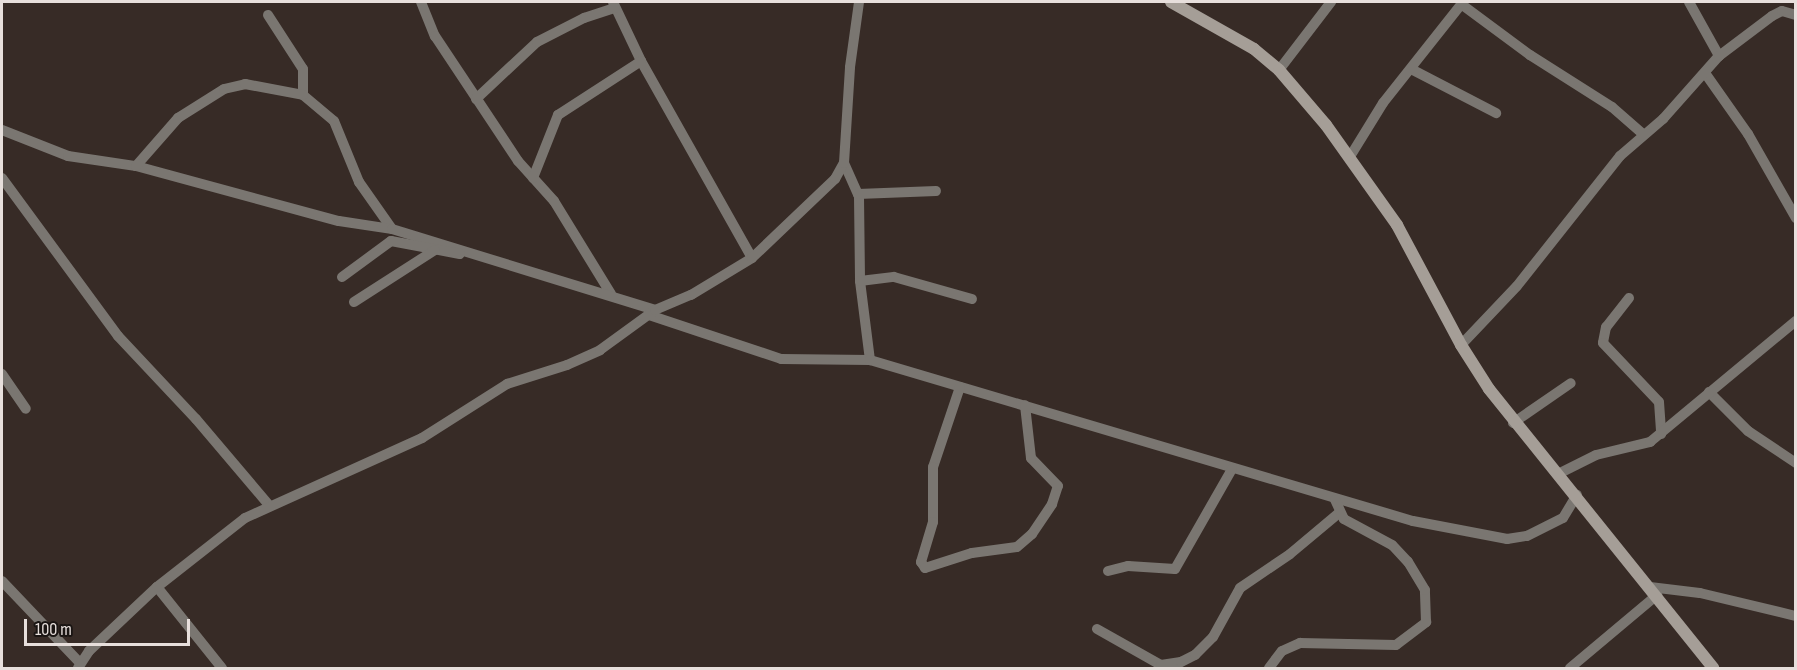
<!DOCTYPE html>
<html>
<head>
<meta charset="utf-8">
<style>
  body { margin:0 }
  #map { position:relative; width:1797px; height:670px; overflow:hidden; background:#372b26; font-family:"Sofia Sans Condensed",sans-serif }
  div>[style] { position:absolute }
  .street>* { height:10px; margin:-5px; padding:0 5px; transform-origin:5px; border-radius:5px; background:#7a7671 }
  .secondary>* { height:12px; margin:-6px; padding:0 6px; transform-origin:6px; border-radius:6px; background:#a59e97 }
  span { translate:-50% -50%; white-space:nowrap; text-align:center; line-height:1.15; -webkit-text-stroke:5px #1a1513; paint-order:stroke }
  .frame { position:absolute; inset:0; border:3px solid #e7dfdc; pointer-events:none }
  .scale { position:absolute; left:24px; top:619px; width:166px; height:27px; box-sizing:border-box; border:3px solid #e7dfdc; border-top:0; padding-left:8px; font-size:18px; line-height:21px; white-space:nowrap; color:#e7dfdc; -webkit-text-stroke:4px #1a1513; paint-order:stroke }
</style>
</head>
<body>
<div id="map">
  <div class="street">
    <i style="left:421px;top:2px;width:37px;rotate:68deg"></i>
    <i style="left:435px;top:36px;width:150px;rotate:56.4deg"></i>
    <i style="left:518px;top:161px;width:54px;rotate:48deg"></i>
    <i style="left:554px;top:201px;width:109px;rotate:58.5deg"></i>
    <i style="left:613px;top:2px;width:65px;rotate:64.6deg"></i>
    <i style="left:641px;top:61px;width:226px;rotate:60.6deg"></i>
    <i style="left:1689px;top:2px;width:62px;rotate:60.9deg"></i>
    <i style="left:1461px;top:4px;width:86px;rotate:36.5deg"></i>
    <i style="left:1530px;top:55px;width:97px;rotate:32.4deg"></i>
    <i style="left:1612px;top:107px;width:41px;rotate:41.1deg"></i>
    <i style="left:268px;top:15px;width:64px;rotate:57.1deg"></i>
    <i style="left:303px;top:69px;width:26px;rotate:90deg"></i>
    <i style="left:303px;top:95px;width:40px;rotate:40deg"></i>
    <i style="left:334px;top:121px;width:66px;rotate:67.7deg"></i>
    <i style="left:359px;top:182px;width:57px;rotate:54.9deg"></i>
    <i style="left:1411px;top:69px;width:96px;rotate:27.4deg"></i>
    <i style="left:1279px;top:70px;width:86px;rotate:-52.6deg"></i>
    <i style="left:1705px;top:73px;width:75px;rotate:54.8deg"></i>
    <i style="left:1748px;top:134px;width:97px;rotate:60.3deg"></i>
    <i style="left:476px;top:99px;width:83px;rotate:-43.1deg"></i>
    <i style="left:537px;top:42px;width:53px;rotate:-27.1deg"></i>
    <i style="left:584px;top:18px;width:32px;rotate:-18deg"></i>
    <i style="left:2px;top:130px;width:71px;rotate:21.5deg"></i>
    <i style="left:68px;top:156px;width:69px;rotate:8.4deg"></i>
    <i style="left:136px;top:166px;width:210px;rotate:15.2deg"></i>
    <i style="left:339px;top:221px;width:54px;rotate:8.6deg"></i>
    <i style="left:392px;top:229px;width:275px;rotate:17.1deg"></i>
    <i style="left:1351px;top:155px;width:61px;rotate:-58.4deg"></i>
    <i style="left:1383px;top:103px;width:129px;rotate:-51.6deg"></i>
    <i style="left:844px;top:163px;width:37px;rotate:66deg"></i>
    <i style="left:859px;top:197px;width:84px;rotate:89.3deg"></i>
    <i style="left:860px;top:281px;width:80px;rotate:82.8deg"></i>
    <i style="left:136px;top:166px;width:64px;rotate:-48.8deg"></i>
    <i style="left:178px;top:118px;width:54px;rotate:-32.2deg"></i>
    <i style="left:224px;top:89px;width:22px;rotate:-13deg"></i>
    <i style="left:245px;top:84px;width:59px;rotate:10.7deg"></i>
    <i style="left:2px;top:178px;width:196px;rotate:53.7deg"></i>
    <i style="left:118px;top:336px;width:114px;rotate:46.8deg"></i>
    <i style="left:196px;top:419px;width:111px;rotate:49.7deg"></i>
    <i style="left:533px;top:178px;width:68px;rotate:-68.4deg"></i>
    <i style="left:558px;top:115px;width:99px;rotate:-33deg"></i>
    <i style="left:858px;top:194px;width:78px;rotate:-2.2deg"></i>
    <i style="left:342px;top:277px;width:61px;rotate:-36.3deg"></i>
    <i style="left:391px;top:241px;width:70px;rotate:10.7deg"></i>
    <i style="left:860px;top:281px;width:34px;rotate:-7deg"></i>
    <i style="left:894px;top:277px;width:81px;rotate:15.8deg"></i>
    <i style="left:1629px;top:298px;width:37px;rotate:128deg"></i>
    <i style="left:1606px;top:327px;width:16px;rotate:101deg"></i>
    <i style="left:1603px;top:343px;width:81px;rotate:46.5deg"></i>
    <i style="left:1659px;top:402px;width:32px;rotate:86deg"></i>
    <i style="left:354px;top:302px;width:96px;rotate:-32.7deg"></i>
    <i style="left:649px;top:315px;width:139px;rotate:18.4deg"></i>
    <i style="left:781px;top:359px;width:89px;rotate:0.6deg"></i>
    <i style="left:870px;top:360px;width:566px;rotate:16.52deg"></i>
    <i style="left:1413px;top:521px;width:96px;rotate:10.8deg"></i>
    <i style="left:1507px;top:539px;width:20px;rotate:-9deg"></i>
    <i style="left:1527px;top:536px;width:40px;rotate:-26.6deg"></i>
    <i style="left:1563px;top:518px;width:27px;rotate:-59deg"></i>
    <i style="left:1461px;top:345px;width:81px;rotate:-46.5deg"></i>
    <i style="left:1517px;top:286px;width:166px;rotate:-51.6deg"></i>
    <i style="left:1620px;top:156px;width:57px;rotate:-40.7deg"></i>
    <i style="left:1663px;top:119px;width:84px;rotate:-48.4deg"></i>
    <i style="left:1719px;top:56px;width:66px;rotate:-37deg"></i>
    <i style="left:1772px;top:16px;width:11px;rotate:-27deg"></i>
    <i style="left:1782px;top:11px;width:15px;rotate:16deg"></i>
    <i style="left:2px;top:374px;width:42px;rotate:55.6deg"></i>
    <i style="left:960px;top:387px;width:84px;rotate:108.6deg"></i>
    <i style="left:933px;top:467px;width:55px;rotate:90deg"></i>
    <i style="left:933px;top:522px;width:42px;rotate:106.7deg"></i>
    <i style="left:921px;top:562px;width:7px;rotate:56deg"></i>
    <i style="left:925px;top:568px;width:49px;rotate:-17.7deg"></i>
    <i style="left:972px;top:553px;width:45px;rotate:-7.6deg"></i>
    <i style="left:1017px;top:547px;width:20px;rotate:-41deg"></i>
    <i style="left:1032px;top:534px;width:36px;rotate:-56deg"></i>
    <i style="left:1052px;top:504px;width:19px;rotate:-72deg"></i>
    <i style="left:1058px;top:486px;width:39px;rotate:-134deg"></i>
    <i style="left:1031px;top:458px;width:53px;rotate:-96.5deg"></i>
    <i style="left:1709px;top:392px;width:55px;rotate:45deg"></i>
    <i style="left:1748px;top:431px;width:58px;rotate:33.7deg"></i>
    <i style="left:1513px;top:423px;width:70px;rotate:-34.6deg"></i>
    <i style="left:1558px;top:474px;width:42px;rotate:-26.6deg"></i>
    <i style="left:1596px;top:455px;width:56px;rotate:-13.5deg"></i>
    <i style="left:1650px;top:442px;width:190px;rotate:-39.7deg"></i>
    <i style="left:1108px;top:571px;width:21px;rotate:-14deg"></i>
    <i style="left:1128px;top:566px;width:47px;rotate:3.7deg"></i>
    <i style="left:1175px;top:569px;width:115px;rotate:-60.3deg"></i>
    <i style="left:2px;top:581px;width:113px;rotate:46.4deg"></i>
    <i style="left:157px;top:587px;width:104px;rotate:51.3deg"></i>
    <i style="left:1650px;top:587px;width:50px;rotate:6.8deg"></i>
    <i style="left:1700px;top:593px;width:99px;rotate:13.5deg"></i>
    <i style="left:1097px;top:629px;width:73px;rotate:29.4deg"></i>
    <i style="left:1161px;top:665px;width:20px;rotate:-9deg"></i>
    <i style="left:1181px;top:662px;width:16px;rotate:-27deg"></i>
    <i style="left:1195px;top:655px;width:25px;rotate:-45deg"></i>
    <i style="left:1213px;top:637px;width:56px;rotate:-61.1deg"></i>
    <i style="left:1240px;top:588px;width:60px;rotate:-34.2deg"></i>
    <i style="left:1290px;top:554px;width:64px;rotate:-39.9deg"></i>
    <i style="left:78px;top:668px;width:20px;rotate:-57deg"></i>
    <i style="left:89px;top:651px;width:93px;rotate:-43.3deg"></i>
    <i style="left:157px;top:587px;width:112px;rotate:-38.1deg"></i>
    <i style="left:245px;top:518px;width:194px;rotate:-24.3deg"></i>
    <i style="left:422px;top:438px;width:101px;rotate:-32.4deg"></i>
    <i style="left:507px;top:384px;width:63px;rotate:-17.6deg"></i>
    <i style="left:567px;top:365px;width:36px;rotate:-24deg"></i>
    <i style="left:600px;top:350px;width:68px;rotate:-36deg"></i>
    <i style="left:655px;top:310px;width:39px;rotate:-23deg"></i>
    <i style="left:691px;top:295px;width:71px;rotate:-31.2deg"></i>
    <i style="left:752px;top:258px;width:115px;rotate:-43.6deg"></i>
    <i style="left:835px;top:179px;width:18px;rotate:-61deg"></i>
    <i style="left:844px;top:163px;width:96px;rotate:-86.4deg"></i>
    <i style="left:850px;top:67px;width:66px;rotate:-82.1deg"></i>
    <i style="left:1269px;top:668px;width:21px;rotate:-53deg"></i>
    <i style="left:1282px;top:651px;width:20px;rotate:-24deg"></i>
    <i style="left:1300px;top:643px;width:96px;rotate:1.2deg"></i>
    <i style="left:1396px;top:645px;width:38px;rotate:-37deg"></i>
    <i style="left:1426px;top:622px;width:32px;rotate:-92deg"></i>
    <i style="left:1425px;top:590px;width:33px;rotate:-121deg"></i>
    <i style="left:1408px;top:562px;width:23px;rotate:-133deg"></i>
    <i style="left:1392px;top:545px;width:55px;rotate:-151.6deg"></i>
    <i style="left:1344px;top:519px;width:21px;rotate:-115deg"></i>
    <i style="left:1570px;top:668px;width:114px;rotate:-40deg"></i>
  </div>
  <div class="secondary">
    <i style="left:1171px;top:2px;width:95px;rotate:29.5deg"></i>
    <i style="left:1254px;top:49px;width:33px;rotate:40deg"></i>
    <i style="left:1279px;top:70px;width:72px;rotate:49.5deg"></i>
    <i style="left:1326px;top:125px;width:123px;rotate:54.6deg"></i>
    <i style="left:1397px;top:225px;width:136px;rotate:61.9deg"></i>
    <i style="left:1461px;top:345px;width:52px;rotate:57.5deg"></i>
    <i style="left:1489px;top:389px;width:358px;rotate:51.2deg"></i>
  </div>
  <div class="frame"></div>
  <div class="scale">100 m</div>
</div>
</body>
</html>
